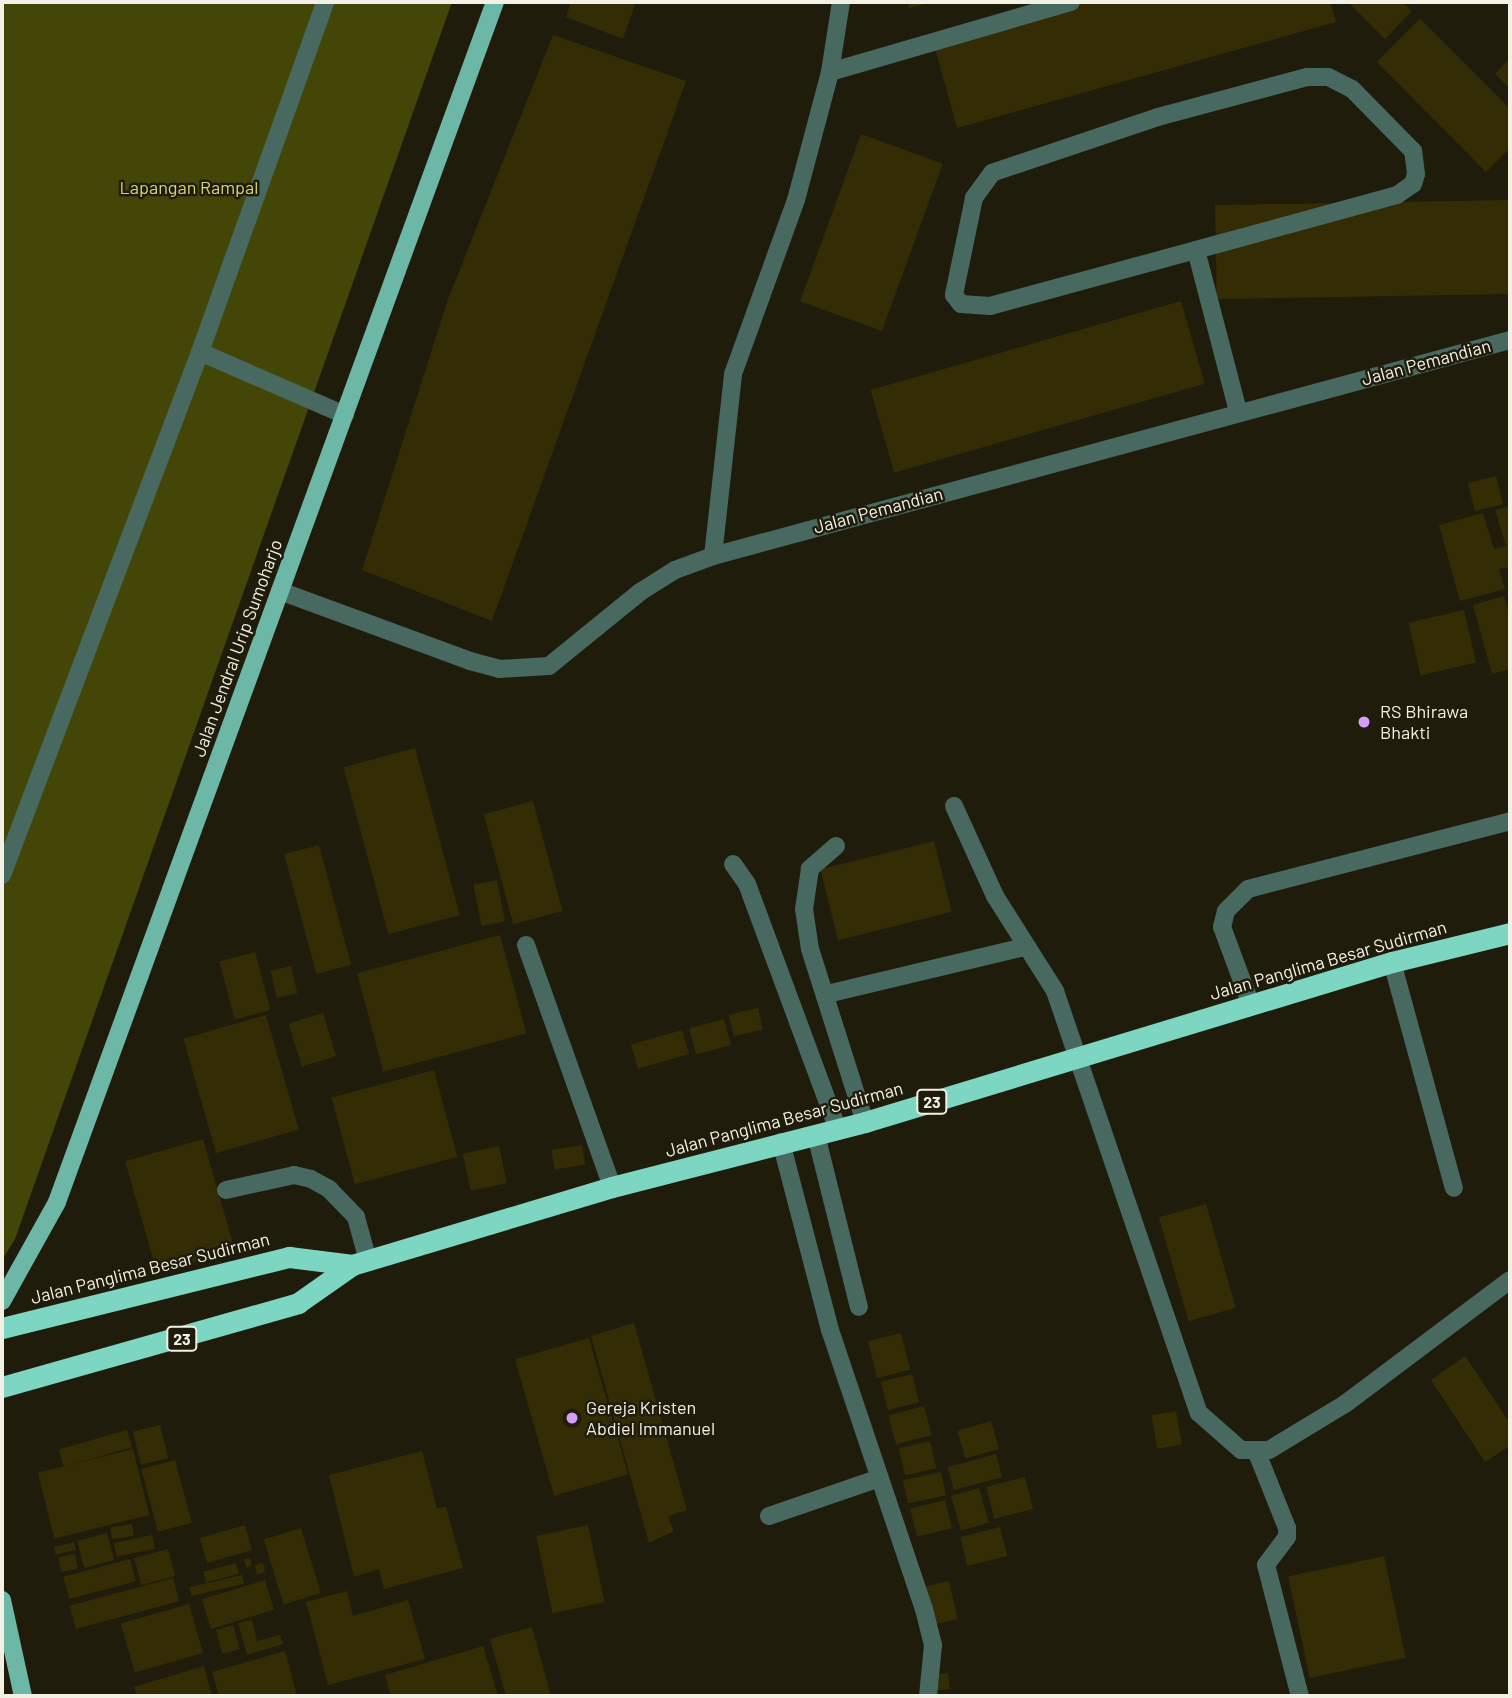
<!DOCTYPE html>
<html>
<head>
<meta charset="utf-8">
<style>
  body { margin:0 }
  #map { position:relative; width:1512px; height:1698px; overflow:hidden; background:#201c0b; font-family:Barlow,sans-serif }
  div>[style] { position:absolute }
  .green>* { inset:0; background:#444608 }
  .building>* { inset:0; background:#332c05; transform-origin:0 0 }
  .lane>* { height:18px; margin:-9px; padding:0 9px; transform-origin:9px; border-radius:9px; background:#476960 }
  .street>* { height:18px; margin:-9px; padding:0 9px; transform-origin:9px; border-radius:9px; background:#476960 }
  .primary>* { height:18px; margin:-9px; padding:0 9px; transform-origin:9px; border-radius:9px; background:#6db7a6 }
  .highway>* { height:21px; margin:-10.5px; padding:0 10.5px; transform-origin:10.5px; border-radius:10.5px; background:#7cd6c2 }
  .dots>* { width:19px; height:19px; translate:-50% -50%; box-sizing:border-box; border:4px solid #201c0b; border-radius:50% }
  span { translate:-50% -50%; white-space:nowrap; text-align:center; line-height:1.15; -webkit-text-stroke:5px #201c0b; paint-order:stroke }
  .shield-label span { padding:2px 5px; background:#201c0b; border:2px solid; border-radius:5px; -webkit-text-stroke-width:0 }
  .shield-label { font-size:16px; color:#f3f1e6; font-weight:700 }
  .park-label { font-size:18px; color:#d1d876 }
  .street-label { font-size:18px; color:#f3f1e6 }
  .poi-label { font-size:18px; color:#f3f1e6 }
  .left { translate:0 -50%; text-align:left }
  .frame { position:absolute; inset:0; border:4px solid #f3f1e6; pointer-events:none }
</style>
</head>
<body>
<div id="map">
  <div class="green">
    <i style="clip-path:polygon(2px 2px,452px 2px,15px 1239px,2px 1260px)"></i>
  </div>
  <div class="building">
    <i style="clip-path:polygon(571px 2px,636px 2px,623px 39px,566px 17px)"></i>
    <i style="clip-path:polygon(908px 2px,929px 2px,929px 3px,909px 8px)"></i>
    <i style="clip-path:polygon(1090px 2px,1330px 2px,1336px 22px,957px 128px,934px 45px)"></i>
    <i style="clip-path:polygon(1348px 2px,1402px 2px,1412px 11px,1385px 39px)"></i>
    <i style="clip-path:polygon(1420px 19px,1510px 109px,1510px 148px,1486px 172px,1377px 62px)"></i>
    <i style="clip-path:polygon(553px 35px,686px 81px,492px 621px,362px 570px,447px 302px)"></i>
    <i style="clip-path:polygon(1510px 58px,1510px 89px,1495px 74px)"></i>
    <i style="left:861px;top:134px;width:87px;height:178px;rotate:20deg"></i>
    <i style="left:1508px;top:200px;width:94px;height:293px;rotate:89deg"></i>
    <i style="left:1181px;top:301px;width:86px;height:323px;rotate:74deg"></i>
    <i style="left:1496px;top:476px;width:29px;height:29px;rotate:76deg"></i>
    <i style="clip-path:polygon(1510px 506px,1510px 567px,1499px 569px,1505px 589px,1460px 601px,1439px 525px,1483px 513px,1494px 549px,1506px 546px,1495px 510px)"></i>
    <i style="clip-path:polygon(1504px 596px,1510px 619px,1510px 669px,1492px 674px,1473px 605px)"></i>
    <i style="left:1464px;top:610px;width:54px;height:57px;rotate:77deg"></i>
    <i style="left:415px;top:748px;width:173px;height:74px;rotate:75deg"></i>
    <i style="left:533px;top:801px;width:114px;height:51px;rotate:75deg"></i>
    <i style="left:934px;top:841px;width:73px;height:117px;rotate:76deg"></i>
    <i style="left:319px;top:845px;width:124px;height:36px;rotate:75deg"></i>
    <i style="left:497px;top:880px;width:42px;height:24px;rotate:79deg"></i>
    <i style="left:500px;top:935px;width:102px;height:148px;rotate:75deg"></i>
    <i style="left:255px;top:952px;width:60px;height:37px;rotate:75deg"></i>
    <i style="left:291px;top:966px;width:28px;height:21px;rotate:77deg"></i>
    <i style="left:758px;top:1008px;width:22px;height:30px;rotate:77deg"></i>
    <i style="left:323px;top:1013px;width:45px;height:36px;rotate:73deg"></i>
    <i style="left:266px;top:1015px;width:119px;height:86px;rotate:74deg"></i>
    <i style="left:724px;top:1019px;width:27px;height:36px;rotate:75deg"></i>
    <i style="left:682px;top:1030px;width:25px;height:53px;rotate:74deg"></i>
    <i style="left:434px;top:1070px;width:90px;height:106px;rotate:75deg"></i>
    <i style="left:203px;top:1139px;width:116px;height:81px;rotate:74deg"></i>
    <i style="left:582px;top:1145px;width:20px;height:31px;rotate:81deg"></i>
    <i style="left:499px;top:1146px;width:38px;height:37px;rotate:78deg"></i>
    <i style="left:1206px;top:1204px;width:108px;height:49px;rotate:74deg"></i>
    <i style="clip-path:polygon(634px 1323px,687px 1510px,668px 1516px,674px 1531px,649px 1543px,591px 1336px)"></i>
    <i style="left:901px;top:1333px;width:38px;height:34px;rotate:76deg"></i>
    <i style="left:589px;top:1338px;width:142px;height:77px;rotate:74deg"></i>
    <i style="clip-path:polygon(1465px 1356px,1510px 1423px,1510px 1446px,1485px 1462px,1431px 1380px)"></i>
    <i style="left:912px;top:1374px;width:29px;height:32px;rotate:76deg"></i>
    <i style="left:924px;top:1406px;width:30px;height:37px;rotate:75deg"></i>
    <i style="left:1176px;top:1411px;width:34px;height:25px;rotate:80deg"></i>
    <i style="left:991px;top:1421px;width:29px;height:35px;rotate:74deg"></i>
    <i style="left:160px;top:1425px;width:34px;height:28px;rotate:76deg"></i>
    <i style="left:127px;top:1430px;width:18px;height:71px;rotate:74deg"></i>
    <i style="left:930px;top:1441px;width:28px;height:32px;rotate:77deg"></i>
    <i style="left:133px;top:1449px;width:68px;height:98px;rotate:76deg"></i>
    <i style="clip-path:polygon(422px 1451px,437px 1508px,446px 1507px,463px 1568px,384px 1589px,379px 1569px,354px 1577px,329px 1475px)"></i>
    <i style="left:996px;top:1454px;width:24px;height:50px;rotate:75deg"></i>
    <i style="left:175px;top:1460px;width:65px;height:35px;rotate:75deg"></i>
    <i style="left:941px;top:1472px;width:24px;height:39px;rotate:78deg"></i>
    <i style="left:1025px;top:1477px;width:33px;height:40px;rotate:76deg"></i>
    <i style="left:979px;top:1488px;width:36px;height:29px;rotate:74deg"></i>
    <i style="left:945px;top:1500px;width:29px;height:36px;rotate:76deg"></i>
    <i style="left:132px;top:1524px;width:12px;height:22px;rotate:81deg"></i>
    <i style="left:245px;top:1525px;width:26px;height:47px;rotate:74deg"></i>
    <i style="left:588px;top:1525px;width:79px;height:53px;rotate:78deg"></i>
    <i style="left:1000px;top:1527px;width:30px;height:41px;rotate:76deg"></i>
    <i style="left:301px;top:1528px;width:68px;height:39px;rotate:73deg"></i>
    <i style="left:107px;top:1533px;width:28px;height:31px;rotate:75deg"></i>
    <i style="left:152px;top:1535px;width:14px;height:39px;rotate:78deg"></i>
    <i style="left:74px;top:1542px;width:8px;height:21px;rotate:76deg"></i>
    <i style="left:168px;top:1549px;width:28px;height:35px;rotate:75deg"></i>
    <i style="left:75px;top:1554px;width:15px;height:17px;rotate:79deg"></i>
    <i style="left:1384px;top:1556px;width:104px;height:98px;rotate:78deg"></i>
    <i style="left:250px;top:1558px;width:8px;height:6px;rotate:76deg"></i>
    <i style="left:130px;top:1559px;width:23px;height:69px;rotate:75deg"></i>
    <i style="left:236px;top:1563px;width:11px;height:34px;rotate:75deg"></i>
    <i style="clip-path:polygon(263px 1563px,265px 1572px,257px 1575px,255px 1565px)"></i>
    <i style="left:242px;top:1575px;width:9px;height:54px;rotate:77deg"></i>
    <i style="left:173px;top:1578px;width:24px;height:107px;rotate:75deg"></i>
    <i style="left:265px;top:1580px;width:31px;height:66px;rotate:73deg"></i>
    <i style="left:949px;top:1581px;width:39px;height:26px;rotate:77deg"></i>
    <i style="clip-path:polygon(347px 1591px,353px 1616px,408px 1600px,425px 1659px,328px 1685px,306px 1602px)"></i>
    <i style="left:189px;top:1604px;width:51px;height:71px;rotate:74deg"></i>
    <i style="clip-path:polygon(252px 1620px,257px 1641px,280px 1635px,283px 1644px,247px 1655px,238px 1623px)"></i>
    <i style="left:233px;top:1625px;width:25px;height:18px;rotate:74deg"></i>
    <i style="clip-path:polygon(532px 1627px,551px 1696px,506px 1696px,490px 1639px)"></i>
    <i style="clip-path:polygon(483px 1646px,498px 1696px,391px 1696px,385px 1675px)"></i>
    <i style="clip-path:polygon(285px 1651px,297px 1696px,219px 1696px,212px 1672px)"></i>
    <i style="clip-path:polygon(204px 1666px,212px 1696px,137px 1696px,134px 1687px)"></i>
    <i style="left:948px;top:1673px;width:16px;height:13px;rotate:83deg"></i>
  </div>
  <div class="lane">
    <i style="left:1196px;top:250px;width:208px;rotate:-15.3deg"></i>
    <i style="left:1397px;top:195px;width:19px;rotate:-35deg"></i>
    <i style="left:1413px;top:184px;width:10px;rotate:-73deg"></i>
    <i style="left:1416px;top:174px;width:23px;rotate:-97deg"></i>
    <i style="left:1413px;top:151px;width:87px;rotate:-134.5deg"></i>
    <i style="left:1352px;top:89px;width:27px;rotate:-153deg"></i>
    <i style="left:1328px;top:77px;width:21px;rotate:180deg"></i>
    <i style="left:1307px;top:77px;width:154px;rotate:165deg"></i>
    <i style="left:1158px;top:117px;width:175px;rotate:161.4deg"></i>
    <i style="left:992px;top:173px;width:31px;rotate:126deg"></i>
    <i style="left:974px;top:198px;width:99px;rotate:101.7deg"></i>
    <i style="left:954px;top:295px;width:11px;rotate:52deg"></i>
    <i style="left:961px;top:304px;width:29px;rotate:4deg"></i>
    <i style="left:990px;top:306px;width:213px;rotate:-15.2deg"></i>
    <i style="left:1196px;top:250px;width:166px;rotate:75.4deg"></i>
    <i style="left:200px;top:352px;width:158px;rotate:23.5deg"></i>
    <i style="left:2px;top:875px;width:559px;rotate:-69.26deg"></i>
    <i style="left:200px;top:352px;width:372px;rotate:-70.3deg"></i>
    <i style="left:1251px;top:1005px;width:83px;rotate:-110.4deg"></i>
    <i style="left:1222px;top:927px;width:16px;rotate:-76deg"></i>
    <i style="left:1226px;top:911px;width:31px;rotate:-45deg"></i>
    <i style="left:1248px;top:889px;width:271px;rotate:-14.5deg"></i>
    <i style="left:226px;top:1190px;width:70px;rotate:-12.4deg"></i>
    <i style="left:294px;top:1175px;width:17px;rotate:13deg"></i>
    <i style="left:311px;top:1179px;width:21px;rotate:29deg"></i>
    <i style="left:329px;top:1189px;width:39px;rotate:46deg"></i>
    <i style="left:356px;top:1217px;width:46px;rotate:74.7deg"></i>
  </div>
  <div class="street">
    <i style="left:830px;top:72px;width:251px;rotate:-16.2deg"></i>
    <i style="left:713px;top:556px;width:183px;rotate:-83.7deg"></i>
    <i style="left:733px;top:374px;width:185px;rotate:-70.1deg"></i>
    <i style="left:796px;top:200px;width:132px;rotate:-75.1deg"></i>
    <i style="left:830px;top:72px;width:71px;rotate:-81.1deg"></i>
    <i style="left:280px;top:591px;width:202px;rotate:20.2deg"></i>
    <i style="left:470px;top:661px;width:30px;rotate:15deg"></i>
    <i style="left:499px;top:669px;width:50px;rotate:-3.4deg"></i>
    <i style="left:549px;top:666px;width:117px;rotate:-39.1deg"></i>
    <i style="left:640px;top:592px;width:41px;rotate:-32.2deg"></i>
    <i style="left:675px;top:570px;width:40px;rotate:-20.2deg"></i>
    <i style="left:713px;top:556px;width:826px;rotate:-15.16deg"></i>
    <i style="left:954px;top:806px;width:99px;rotate:65.5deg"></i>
    <i style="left:995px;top:896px;width:112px;rotate:57.7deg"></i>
    <i style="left:1055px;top:991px;width:446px;rotate:71.2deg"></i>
    <i style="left:1199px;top:1413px;width:56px;rotate:41.4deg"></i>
    <i style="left:1241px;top:1450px;width:28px"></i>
    <i style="left:1269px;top:1450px;width:89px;rotate:-31.2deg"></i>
    <i style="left:1345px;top:1404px;width:206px;rotate:-36.9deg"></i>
    <i style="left:836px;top:846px;width:35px;rotate:139deg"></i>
    <i style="left:810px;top:869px;width:40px;rotate:98.5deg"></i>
    <i style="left:804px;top:909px;width:40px;rotate:81.5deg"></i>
    <i style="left:810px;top:949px;width:182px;rotate:72.4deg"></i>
    <i style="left:733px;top:864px;width:24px;rotate:55deg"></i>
    <i style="left:747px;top:884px;width:262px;rotate:69.7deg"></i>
    <i style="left:526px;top:945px;width:257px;rotate:70.4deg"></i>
    <i style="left:1392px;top:962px;width:234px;rotate:74.7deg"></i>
    <i style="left:827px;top:994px;width:203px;rotate:-13.4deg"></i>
    <i style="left:816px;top:1135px;width:177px;rotate:76deg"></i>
    <i style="left:781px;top:1142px;width:194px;rotate:75.4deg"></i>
    <i style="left:830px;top:1330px;width:294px;rotate:71.4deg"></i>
    <i style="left:924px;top:1609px;width:37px;rotate:76deg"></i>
    <i style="left:933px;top:1645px;width:51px;rotate:95.6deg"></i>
    <i style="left:1257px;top:1453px;width:81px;rotate:68.2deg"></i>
    <i style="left:1287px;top:1528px;width:9px;rotate:90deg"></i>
    <i style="left:1287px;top:1537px;width:35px;rotate:127deg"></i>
    <i style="left:1266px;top:1565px;width:135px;rotate:75.5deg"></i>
    <i style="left:769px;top:1516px;width:114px;rotate:-18.9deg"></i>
  </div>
  <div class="primary">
    <i style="left:2px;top:1301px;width:113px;rotate:-60.9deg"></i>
    <i style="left:57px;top:1202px;width:1277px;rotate:-69.95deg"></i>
    <i style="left:2px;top:1600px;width:98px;rotate:77.7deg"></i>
  </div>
  <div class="highway">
    <i style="left:2px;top:1328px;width:296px;rotate:-13.9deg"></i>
    <i style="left:289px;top:1257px;width:64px;rotate:7.2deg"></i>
    <i style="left:2px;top:1387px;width:308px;rotate:-15.8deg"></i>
    <i style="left:298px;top:1303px;width:66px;rotate:-35.1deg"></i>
    <i style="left:352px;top:1265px;width:271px;rotate:-16.7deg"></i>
    <i style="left:612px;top:1187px;width:261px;rotate:-14.4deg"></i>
    <i style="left:865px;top:1122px;width:551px;rotate:-16.89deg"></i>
    <i style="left:1392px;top:962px;width:122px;rotate:-13.8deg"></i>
  </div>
  <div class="dots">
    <i style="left:1364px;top:722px;background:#d49cfc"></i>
    <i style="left:572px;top:1418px;background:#d49cfc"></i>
  </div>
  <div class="shield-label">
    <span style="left:932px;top:1102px">23</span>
    <span style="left:182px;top:1339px">23</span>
  </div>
  <div class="park-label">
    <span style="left:189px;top:187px">Lapangan Rampal</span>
  </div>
  <div class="street-label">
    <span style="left:1426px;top:362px;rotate:-15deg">Jalan Pemandian</span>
    <span style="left:878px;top:510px;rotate:-15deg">Jalan Pemandian</span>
    <span style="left:237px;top:648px;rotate:-70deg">Jalan Jendral Urip Sumoharjo</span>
    <span style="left:1328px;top:960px;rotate:-16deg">Jalan Panglima Besar Sudirman</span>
    <span style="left:784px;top:1119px;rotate:-15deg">Jalan Panglima Besar Sudirman</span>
    <span style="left:150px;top:1268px;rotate:-14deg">Jalan Panglima Besar Sudirman</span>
  </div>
  <div class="poi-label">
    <span class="left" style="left:1380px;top:722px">RS Bhirawa<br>Bhakti</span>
    <span class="left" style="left:586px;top:1418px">Gereja Kristen<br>Abdiel Immanuel</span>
  </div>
  <div class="frame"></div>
</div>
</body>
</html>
